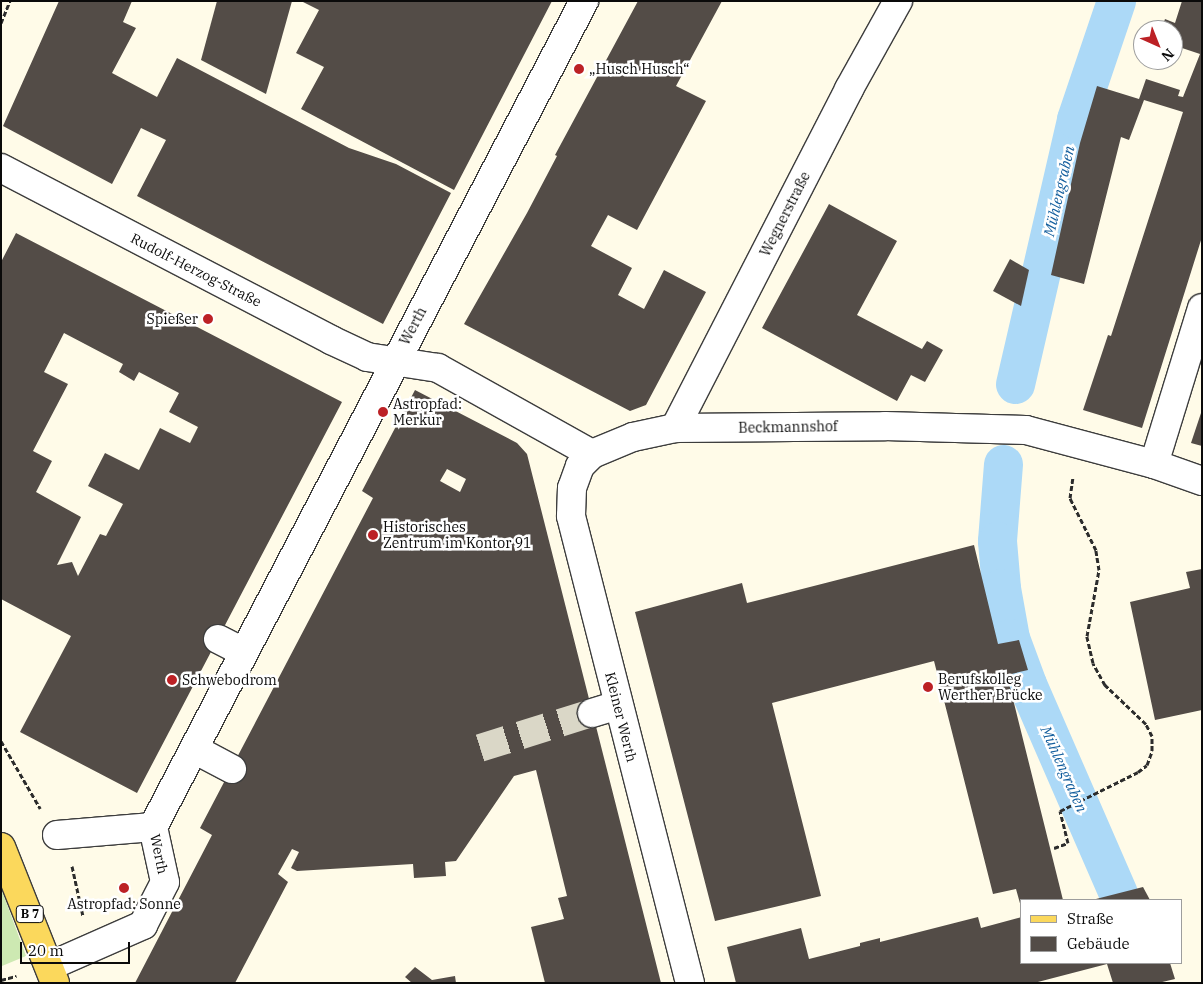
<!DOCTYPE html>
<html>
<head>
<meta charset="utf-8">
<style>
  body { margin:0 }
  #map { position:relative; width:1203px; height:984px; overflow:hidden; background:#fffbe8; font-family:"IBM Plex Serif",serif }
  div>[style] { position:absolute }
  .green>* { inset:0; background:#cde9b2 }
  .canal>* { height:39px; margin:-19.5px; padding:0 19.5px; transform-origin:19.5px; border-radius:19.5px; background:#acd9f7 }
  .building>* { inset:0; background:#534c47 }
  .street-tunnel>* { height:28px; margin-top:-14px; transform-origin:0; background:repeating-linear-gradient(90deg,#dad7c7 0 28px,transparent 0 42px) }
  .path>* { height:3px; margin-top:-1.5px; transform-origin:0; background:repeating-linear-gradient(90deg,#2c2c2c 0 5px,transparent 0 7.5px) }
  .roads { filter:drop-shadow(1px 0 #3d3d3d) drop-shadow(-1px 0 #3d3d3d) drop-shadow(0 1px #3d3d3d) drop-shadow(0 -1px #3d3d3d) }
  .street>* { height:28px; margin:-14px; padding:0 14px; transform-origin:14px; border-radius:14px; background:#fff }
  .primary>* { height:28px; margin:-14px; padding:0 14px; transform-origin:14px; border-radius:14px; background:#fbd85c }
  .dots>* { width:14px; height:14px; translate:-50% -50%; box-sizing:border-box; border:2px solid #fff; border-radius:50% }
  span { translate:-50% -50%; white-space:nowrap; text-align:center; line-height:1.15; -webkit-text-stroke:5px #fff; paint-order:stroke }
  .shield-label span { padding:1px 4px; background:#fff; border:1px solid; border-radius:4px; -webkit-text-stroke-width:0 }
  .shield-label { font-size:12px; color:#0a0a0a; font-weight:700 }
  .poi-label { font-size:14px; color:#0a0a0a }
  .left { translate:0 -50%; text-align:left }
  .right { translate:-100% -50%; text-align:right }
  .street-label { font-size:14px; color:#0a0a0a }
  .water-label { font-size:15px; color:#135e9d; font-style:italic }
  .frame { position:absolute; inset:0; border:2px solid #0a0a0a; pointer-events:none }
  .legend { position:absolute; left:1020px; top:899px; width:162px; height:65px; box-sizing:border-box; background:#fff; border:1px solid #9d9d9d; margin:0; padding:6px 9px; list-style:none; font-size:15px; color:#0a0a0a }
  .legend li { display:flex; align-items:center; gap:10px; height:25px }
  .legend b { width:25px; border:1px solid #9d9d9d }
  .north { position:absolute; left:1133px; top:20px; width:50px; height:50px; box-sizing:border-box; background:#fff; border:1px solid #9d9d9d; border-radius:50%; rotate:136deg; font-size:14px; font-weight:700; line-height:20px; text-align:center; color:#0a0a0a }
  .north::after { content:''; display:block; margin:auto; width:18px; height:22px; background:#bc2125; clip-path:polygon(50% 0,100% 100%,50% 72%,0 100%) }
  .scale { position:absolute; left:20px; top:942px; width:110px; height:22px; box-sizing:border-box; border:2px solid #0a0a0a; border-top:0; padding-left:6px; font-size:15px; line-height:18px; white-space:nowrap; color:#0a0a0a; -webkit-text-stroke:4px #fff; paint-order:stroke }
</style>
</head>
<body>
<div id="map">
  <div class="green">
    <i style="clip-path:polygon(1px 888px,26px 956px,2px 966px,1px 963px)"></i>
  </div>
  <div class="canal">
    <i style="left:1015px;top:384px;width:272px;rotate:-77deg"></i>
    <i style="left:1076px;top:119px;width:125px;rotate:-71.3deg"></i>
    <i style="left:1003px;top:464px;width:77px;rotate:94.5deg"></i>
    <i style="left:997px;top:541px;width:47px;rotate:85.1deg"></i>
    <i style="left:1001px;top:588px;width:51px;rotate:79.8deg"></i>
    <i style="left:1010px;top:638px;width:49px;rotate:69.7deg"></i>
    <i style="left:1027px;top:684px;width:228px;rotate:66.5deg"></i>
  </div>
  <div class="building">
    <i style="clip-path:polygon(59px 1px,132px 1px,123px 22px,136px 28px,112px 73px,157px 97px,177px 58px,349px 148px,396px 164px,451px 193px,383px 324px,137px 196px,166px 140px,141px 128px,112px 184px,3px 126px)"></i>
    <i style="clip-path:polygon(217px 1px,292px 1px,266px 94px,201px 60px)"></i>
    <i style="clip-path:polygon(301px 1px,552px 1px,454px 190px,301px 109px,324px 67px,296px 53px,319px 10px)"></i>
    <i style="clip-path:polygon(638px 1px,722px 1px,676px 86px,706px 101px,637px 230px,608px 215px,591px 246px,632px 268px,618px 295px,644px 309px,664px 270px,706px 292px,646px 405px,630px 411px,464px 324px,527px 213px,557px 156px,555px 155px)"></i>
    <i style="clip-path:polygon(1182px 1px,1202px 2px,1202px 237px,1142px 428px,1083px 410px,1108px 335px,1111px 336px,1183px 112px,1144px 100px,1129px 140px,1121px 137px,1084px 284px,1051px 275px,1080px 143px,1097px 86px,1139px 99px,1146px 79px,1180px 90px,1178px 96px,1183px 97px,1200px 54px,1173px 45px,1173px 30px,1161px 30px,1165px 19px,1175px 23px)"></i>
    <i style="clip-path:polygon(829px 204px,897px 241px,857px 315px,922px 349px,927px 341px,943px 350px,925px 382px,911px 375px,897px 401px,762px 328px)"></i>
    <i style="clip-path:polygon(evenodd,16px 233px,342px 402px,137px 793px,20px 732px,71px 636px,1px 599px,1px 262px,16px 233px,64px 333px,123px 364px,119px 372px,134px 381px,139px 372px,179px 393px,169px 412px,198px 427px,190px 443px,160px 428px,139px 470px,105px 453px,88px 486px,123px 504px,106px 536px,100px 534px,78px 576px,72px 562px,57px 565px,81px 517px,36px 492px,52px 461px,33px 451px,68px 384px,44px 372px,64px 333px)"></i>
    <i style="clip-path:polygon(1010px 259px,1029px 270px,1021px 306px,993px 291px)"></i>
    <i style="clip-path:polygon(evenodd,415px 390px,517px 443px,527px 454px,661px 983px,545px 983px,531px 927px,564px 919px,558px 898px,567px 896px,536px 770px,514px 776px,456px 861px,445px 862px,446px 876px,414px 878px,413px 864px,297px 871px,291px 868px,299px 852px,292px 849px,278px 874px,288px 882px,235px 983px,135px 983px,212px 835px,200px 828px,373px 498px,362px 491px,415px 390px,447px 469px,466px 479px,460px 492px,440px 481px,447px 469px)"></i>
    <i style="clip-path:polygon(1202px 410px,1202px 446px,1191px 443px)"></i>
    <i style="clip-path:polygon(974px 545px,998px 644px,1019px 640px,1028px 670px,1007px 675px,1063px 900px,1022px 900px,1021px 907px,1016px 889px,993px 894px,934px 661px,772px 703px,821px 896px,715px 921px,635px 612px,742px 583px,747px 603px)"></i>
    <i style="clip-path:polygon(1202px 569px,1202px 710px,1155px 720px,1130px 602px,1190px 588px,1186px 572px)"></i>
    <i style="clip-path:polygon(1143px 887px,1150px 900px,1092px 900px)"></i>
    <i style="clip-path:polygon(978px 917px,981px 928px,1022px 917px,1022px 963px,1170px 963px,1175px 979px,1158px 983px,1113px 983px,1107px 964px,1034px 983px,736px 983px,727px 947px,801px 928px,809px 959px,860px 946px,860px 943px,880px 938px,880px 942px)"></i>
    <i style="clip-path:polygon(415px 967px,432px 980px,455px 976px,456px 983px,412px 983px,405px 977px)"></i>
  </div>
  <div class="street-tunnel">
    <i style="left:480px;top:748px;width:117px;rotate:-17.4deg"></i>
  </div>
  <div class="path">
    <i style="left:1px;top:23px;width:24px;rotate:-68deg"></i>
    <i style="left:1px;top:741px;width:78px;rotate:59.8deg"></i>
    <i style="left:1054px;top:848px;width:15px;rotate:-20deg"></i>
    <i style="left:1068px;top:843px;width:33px;rotate:-104deg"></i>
    <i style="left:1060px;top:811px;width:87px;rotate:-26.6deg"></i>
    <i style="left:1138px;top:772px;width:11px;rotate:-38deg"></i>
    <i style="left:1147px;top:765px;width:15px;rotate:-70deg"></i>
    <i style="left:1152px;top:751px;width:15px;rotate:-90deg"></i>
    <i style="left:1152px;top:736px;width:13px;rotate:-117deg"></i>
    <i style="left:1146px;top:724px;width:57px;rotate:-136.4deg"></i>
    <i style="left:1105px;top:685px;width:25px;rotate:-119deg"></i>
    <i style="left:1093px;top:663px;width:28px;rotate:-103deg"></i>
    <i style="left:1087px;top:636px;width:67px;rotate:-79.7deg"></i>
    <i style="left:1099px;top:570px;width:20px;rotate:-99deg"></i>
    <i style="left:1096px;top:550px;width:58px;rotate:-116.6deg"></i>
    <i style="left:1070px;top:498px;width:22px;rotate:-82deg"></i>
    <i style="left:72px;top:866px;width:51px;rotate:77.6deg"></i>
    <i style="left:1px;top:980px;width:16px;rotate:-15deg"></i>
  </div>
  <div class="roads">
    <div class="street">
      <i style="left:1px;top:168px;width:372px;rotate:27.5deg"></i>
      <i style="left:331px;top:340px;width:40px;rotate:25deg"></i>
      <i style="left:367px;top:357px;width:72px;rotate:8.8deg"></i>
      <i style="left:438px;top:368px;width:176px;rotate:29.2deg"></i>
      <i style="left:675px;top:428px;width:381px;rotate:-62.8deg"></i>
      <i style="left:849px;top:89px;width:101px;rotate:-60.9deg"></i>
      <i style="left:1154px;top:464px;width:163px;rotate:-72.9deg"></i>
      <i style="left:218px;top:639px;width:29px;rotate:27deg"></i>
      <i style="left:592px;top:713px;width:27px;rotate:-17deg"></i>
      <i style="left:194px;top:749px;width:43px;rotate:27.8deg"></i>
      <i style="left:57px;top:835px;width:96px;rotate:-4.8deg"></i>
      <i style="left:50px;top:966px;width:102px;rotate:-23.8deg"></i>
      <i style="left:143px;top:925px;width:48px;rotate:-62.9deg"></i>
      <i style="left:165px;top:882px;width:56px;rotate:-102.3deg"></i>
      <i style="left:153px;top:827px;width:932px;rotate:-62.44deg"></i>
      <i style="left:690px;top:983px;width:482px;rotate:-104.3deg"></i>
      <i style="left:571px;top:516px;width:28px;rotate:-88deg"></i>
      <i style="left:572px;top:488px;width:23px;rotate:-70deg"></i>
      <i style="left:580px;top:466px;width:17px;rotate:-45deg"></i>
      <i style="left:592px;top:454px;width:44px;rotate:-22.5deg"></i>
      <i style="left:633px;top:437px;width:43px;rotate:-12.1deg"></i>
      <i style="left:675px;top:428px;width:210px;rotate:-0.5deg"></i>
      <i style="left:885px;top:426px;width:141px;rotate:1.6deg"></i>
      <i style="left:1026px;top:430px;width:132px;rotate:14.9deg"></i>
      <i style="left:1154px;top:464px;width:51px;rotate:19.5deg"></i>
    </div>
    <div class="primary">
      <i style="left:1px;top:847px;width:146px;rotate:68.3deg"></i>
    </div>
  </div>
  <div class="dots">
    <i style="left:579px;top:69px;background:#bc2125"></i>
    <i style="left:208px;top:319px;background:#bc2125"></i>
    <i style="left:383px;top:412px;background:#bc2125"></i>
    <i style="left:373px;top:535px;background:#bc2125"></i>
    <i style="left:172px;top:680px;background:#bc2125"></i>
    <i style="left:928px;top:687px;background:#bc2125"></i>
    <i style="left:124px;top:888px;background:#bc2125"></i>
  </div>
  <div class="shield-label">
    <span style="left:30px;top:914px">B 7</span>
  </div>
  <div class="poi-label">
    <span class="left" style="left:589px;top:69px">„Husch Husch“</span>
    <span class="right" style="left:198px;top:319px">Spießer</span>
    <span class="left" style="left:393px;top:412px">Astropfad:<br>Merkur</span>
    <span class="left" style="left:383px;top:535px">Historisches<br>Zentrum im Kontor 91</span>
    <span class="left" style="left:938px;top:687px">Berufskolleg<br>Werther Brücke</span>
    <span class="left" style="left:182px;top:680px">Schwebodrom</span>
    <span style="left:124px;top:904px">Astropfad: Sonne</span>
  </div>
  <div class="street-label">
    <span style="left:785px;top:214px;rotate:-63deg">Wegnerstraße</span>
    <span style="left:196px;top:270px;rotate:27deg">Rudolf-Herzog-Straße</span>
    <span style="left:413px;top:326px;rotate:-62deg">Werth</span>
    <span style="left:788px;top:427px;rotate:-1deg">Beckmannshof</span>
    <span style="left:621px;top:717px;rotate:76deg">Kleiner Werth</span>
    <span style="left:159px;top:854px;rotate:78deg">Werth</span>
  </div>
  <div class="water-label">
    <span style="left:1059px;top:191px;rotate:-77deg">Mühlengraben</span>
    <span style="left:1064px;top:769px;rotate:66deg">Mühlengraben</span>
  </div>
  <div class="frame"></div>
  <ul class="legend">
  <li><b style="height:6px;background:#fbd85c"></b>Straße</li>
  <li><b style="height:14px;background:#534c47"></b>Gebäude</li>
  </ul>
  <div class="north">N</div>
  <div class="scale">20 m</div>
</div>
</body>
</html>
